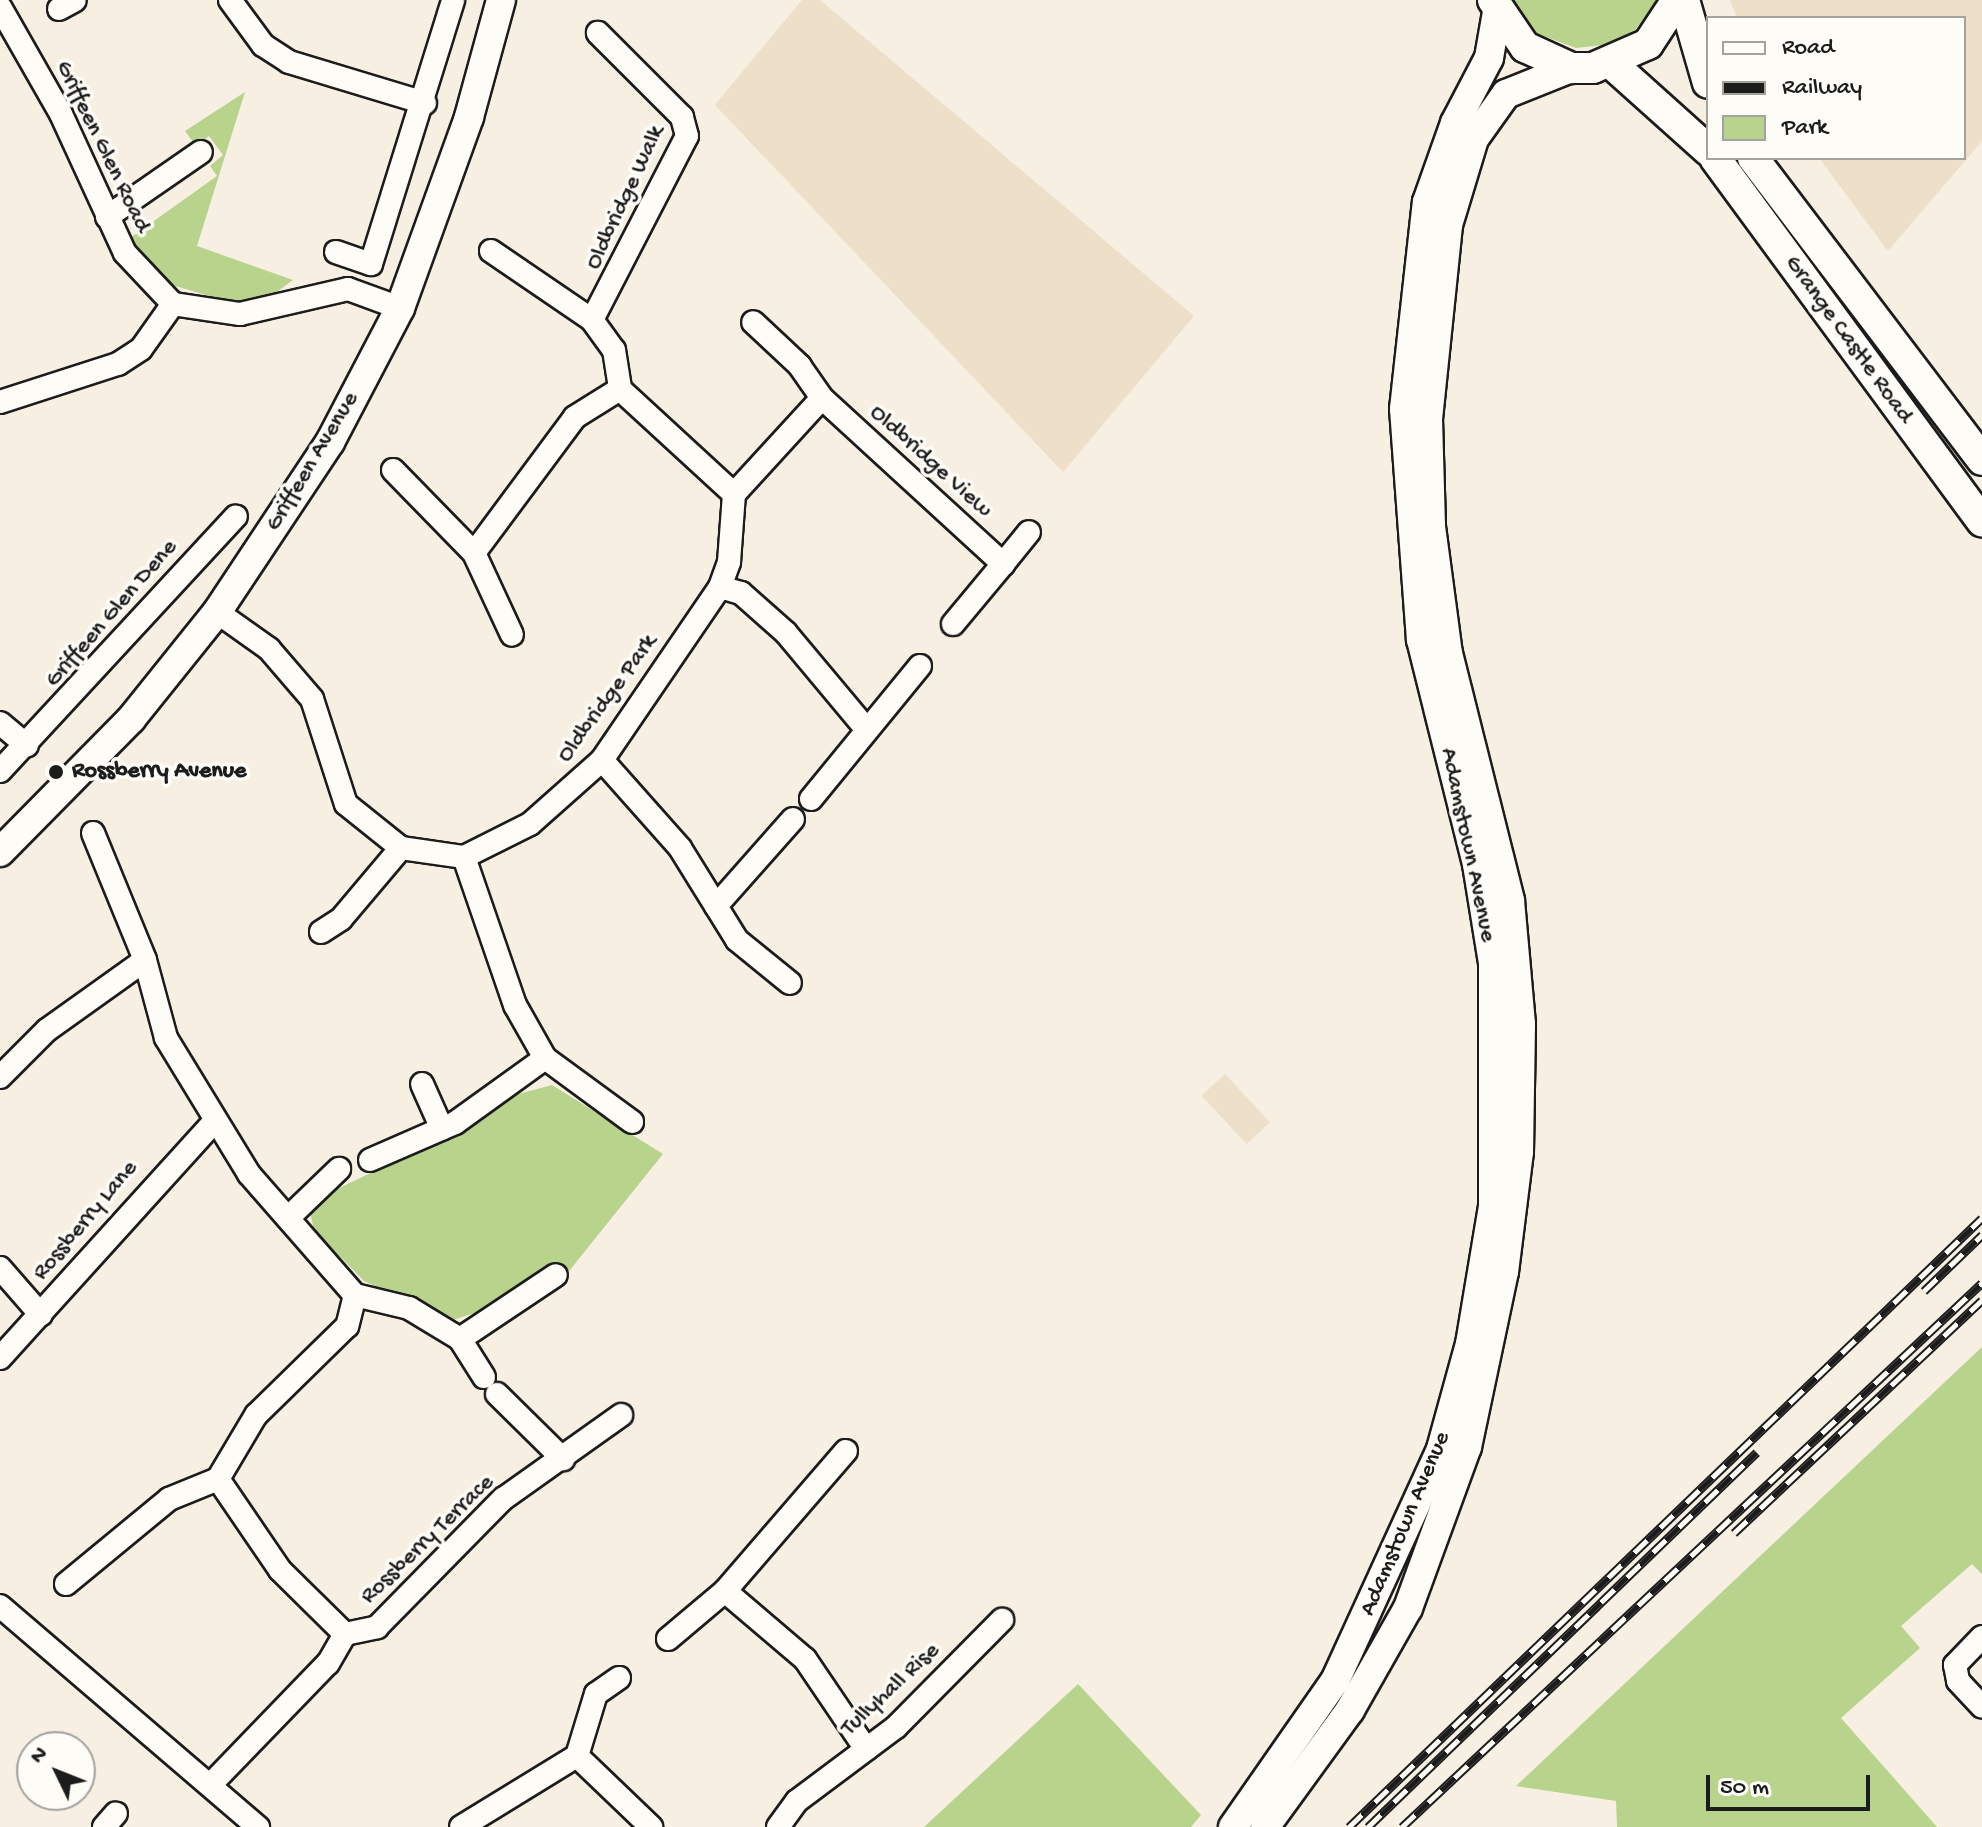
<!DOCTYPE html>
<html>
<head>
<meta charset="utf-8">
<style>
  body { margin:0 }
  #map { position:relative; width:1982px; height:1827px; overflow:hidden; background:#f6efe2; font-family:"Gochi Hand",sans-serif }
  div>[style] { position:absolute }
  .built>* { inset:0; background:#eedfc8; transform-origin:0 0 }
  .green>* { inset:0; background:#b8d48c }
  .roads { filter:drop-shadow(2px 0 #1c1c1c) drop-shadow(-2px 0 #1c1c1c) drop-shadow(0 2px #1c1c1c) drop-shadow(0 -2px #1c1c1c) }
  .minor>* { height:22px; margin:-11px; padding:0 11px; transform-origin:11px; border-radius:11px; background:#fdfcf7 }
  .tertiary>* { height:28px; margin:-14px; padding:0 14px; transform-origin:14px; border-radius:14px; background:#fdfcf7 }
  .secondary>* { height:30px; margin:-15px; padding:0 15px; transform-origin:15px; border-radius:15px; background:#fdfcf7 }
  .rail>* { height:9px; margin-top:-4.5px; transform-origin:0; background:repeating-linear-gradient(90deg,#fdfcf7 0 18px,#1c1c1c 0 36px); box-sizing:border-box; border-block:2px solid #1c1c1c }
  .dots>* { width:22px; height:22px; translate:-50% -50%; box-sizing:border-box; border:4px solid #fdfcf7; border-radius:50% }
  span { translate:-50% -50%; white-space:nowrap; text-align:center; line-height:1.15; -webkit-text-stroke:7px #fdfcf7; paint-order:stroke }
  .street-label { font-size:24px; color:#1c1c1c }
  .poi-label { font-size:24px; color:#1c1c1c; font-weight:700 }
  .left { translate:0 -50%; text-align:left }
  .legend { position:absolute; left:1706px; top:16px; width:260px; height:144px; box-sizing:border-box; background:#fdfcf7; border:2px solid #a3a29f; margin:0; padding:10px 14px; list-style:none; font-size:24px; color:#1c1c1c }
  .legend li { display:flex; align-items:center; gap:16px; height:40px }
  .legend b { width:40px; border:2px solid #a3a29f }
  .north { position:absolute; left:16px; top:1731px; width:80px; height:80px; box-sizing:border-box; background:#fdfcf7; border:2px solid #a3a29f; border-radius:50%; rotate:313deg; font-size:22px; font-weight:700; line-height:32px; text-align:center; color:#1c1c1c }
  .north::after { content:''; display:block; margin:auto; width:28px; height:36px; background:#1c1c1c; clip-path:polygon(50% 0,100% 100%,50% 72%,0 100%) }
  .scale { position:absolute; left:1706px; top:1775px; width:164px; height:36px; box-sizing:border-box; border:4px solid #1c1c1c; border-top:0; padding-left:10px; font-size:24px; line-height:28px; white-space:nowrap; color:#1c1c1c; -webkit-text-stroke:6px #fdfcf7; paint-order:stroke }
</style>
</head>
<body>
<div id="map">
  <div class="built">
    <i style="clip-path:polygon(802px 0,820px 0,1194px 316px,1063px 472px,715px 105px)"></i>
    <i style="clip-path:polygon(1730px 0,1982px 0,1982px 141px,1888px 251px,1819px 158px,1964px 158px,1964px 18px,1737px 18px)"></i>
    <i style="left:1225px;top:1074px;width:66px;height:32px;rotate:47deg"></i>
  </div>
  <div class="green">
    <i style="clip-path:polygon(1511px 0,1657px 0,1635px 30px,1612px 44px,1576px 48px,1538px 34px)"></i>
    <i style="clip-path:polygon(245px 92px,197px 246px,293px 280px,274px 294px,233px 303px,172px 285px,130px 238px,217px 176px,210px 166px,223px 155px,209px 136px,196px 146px,185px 131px)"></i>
    <i style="clip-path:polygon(552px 1085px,663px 1154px,553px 1291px,536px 1279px,496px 1306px,450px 1321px,364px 1281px,314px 1230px,310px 1212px,323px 1196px,457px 1131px,503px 1098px)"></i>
    <i style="clip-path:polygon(1982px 1347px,1982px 1574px,1972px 1564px,1901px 1626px,1920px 1648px,1841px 1718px,1937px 1827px,1617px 1827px,1616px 1801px,1516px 1786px)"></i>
    <i style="clip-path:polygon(1078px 1684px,1201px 1815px,1191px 1827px,924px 1827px)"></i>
  </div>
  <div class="roads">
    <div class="minor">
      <i style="left:230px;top:0;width:56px;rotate:53.7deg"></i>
      <i style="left:263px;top:45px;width:31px;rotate:33deg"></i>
      <i style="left:289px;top:62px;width:142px;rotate:16.8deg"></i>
      <i style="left:0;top:7px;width:123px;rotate:60.3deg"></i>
      <i style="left:61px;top:114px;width:153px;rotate:65.3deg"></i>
      <i style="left:125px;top:253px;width:70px;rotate:46.7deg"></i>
      <i style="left:173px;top:304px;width:68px;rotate:8.5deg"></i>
      <i style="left:240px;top:314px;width:111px;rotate:-13deg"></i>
      <i style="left:348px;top:289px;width:55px;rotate:20.1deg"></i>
      <i style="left:59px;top:9px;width:18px;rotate:-29deg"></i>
      <i style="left:107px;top:217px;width:114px;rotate:-34.7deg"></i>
      <i style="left:491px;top:251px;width:122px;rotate:34.3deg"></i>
      <i style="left:592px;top:320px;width:37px;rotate:54deg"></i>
      <i style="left:614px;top:350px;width:39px;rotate:81deg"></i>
      <i style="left:336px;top:252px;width:37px;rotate:19deg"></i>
      <i style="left:371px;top:264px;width:276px;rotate:-72.7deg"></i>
      <i style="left:592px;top:320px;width:207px;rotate:-62.7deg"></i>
      <i style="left:687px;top:136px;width:20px;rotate:-105deg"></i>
      <i style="left:682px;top:117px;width:119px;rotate:-135deg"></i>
      <i style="left:822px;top:398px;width:246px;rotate:42.5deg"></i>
      <i style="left:1003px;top:564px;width:41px;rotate:-50.9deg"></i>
      <i style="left:0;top:402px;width:124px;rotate:-17.9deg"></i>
      <i style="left:118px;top:364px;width:27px;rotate:-33deg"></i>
      <i style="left:141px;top:349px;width:55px;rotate:-54.6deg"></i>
      <i style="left:393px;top:470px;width:116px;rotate:45.7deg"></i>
      <i style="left:474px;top:553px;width:90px;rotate:65.1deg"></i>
      <i style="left:734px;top:494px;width:130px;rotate:-47.5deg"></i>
      <i style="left:822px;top:398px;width:39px;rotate:-125deg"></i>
      <i style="left:800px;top:366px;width:64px;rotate:-136.9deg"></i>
      <i style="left:474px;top:553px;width:169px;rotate:-53.4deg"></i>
      <i style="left:575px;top:417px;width:53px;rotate:-31.9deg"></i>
      <i style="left:720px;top:587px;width:22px;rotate:16deg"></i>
      <i style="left:741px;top:593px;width:60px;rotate:41.6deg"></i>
      <i style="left:786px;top:633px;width:126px;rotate:50.1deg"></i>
      <i style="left:217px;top:612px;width:64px;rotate:35.4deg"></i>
      <i style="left:269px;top:649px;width:66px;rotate:49.3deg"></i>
      <i style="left:312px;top:699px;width:110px;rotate:72.1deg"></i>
      <i style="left:346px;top:804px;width:70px;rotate:38.7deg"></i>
      <i style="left:401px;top:848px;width:64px;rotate:8.1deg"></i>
      <i style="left:464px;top:857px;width:74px;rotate:-26.6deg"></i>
      <i style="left:530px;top:824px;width:96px;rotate:-41.6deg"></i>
      <i style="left:602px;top:760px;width:209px;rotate:-55.7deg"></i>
      <i style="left:720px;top:587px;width:27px;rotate:-70deg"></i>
      <i style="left:729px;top:562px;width:68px;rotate:-85.8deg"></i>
      <i style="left:734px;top:494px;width:155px;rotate:-137.4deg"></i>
      <i style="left:953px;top:624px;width:78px;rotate:-50.2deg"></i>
      <i style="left:0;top:723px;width:35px;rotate:40deg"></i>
      <i style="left:602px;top:760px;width:118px;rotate:48.4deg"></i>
      <i style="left:680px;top:848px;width:108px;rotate:58.2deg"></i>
      <i style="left:737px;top:940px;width:68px;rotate:39.1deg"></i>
      <i style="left:0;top:771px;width:347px;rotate:-47.2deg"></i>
      <i style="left:811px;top:799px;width:172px;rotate:-50.7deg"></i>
      <i style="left:93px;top:833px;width:137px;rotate:67.7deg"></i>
      <i style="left:145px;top:960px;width:81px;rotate:74.9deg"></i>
      <i style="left:166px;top:1038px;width:159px;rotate:58.6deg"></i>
      <i style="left:249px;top:1174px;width:161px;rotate:48.8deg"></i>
      <i style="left:355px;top:1295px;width:32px;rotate:104deg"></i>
      <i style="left:347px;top:1326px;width:127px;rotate:135.6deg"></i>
      <i style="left:256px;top:1415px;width:74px;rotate:120.7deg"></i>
      <i style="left:218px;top:1479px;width:110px;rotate:55.7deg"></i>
      <i style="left:280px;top:1570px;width:91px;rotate:44.6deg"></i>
      <i style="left:345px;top:1634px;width:34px;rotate:120deg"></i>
      <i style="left:328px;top:1663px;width:167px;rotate:134deg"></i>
      <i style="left:464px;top:857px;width:157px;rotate:71deg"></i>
      <i style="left:515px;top:1005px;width:61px;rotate:60.5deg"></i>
      <i style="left:545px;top:1058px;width:108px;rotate:36.3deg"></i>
      <i style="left:716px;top:906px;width:116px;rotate:-48.5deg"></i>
      <i style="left:321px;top:932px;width:24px;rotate:-33deg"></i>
      <i style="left:341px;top:919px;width:93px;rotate:-49.8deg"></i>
      <i style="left:0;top:1077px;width:66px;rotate:-45deg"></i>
      <i style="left:47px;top:1030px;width:120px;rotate:-35.5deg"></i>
      <i style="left:422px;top:1084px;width:49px;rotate:66deg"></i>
      <i style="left:370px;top:1160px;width:93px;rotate:-23.5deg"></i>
      <i style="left:455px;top:1123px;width:111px;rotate:-35.8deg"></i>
      <i style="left:288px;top:1218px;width:71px;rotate:-43.9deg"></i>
      <i style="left:0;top:1268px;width:62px;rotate:48.9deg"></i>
      <i style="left:355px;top:1295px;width:56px;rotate:13.5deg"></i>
      <i style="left:409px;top:1308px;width:60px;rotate:31.3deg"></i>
      <i style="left:460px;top:1339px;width:115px;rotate:-33.7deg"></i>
      <i style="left:460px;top:1339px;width:45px;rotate:57.7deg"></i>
      <i style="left:0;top:1358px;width:320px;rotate:-47.8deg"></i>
      <i style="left:497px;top:1394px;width:93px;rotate:44.6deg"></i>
      <i style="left:66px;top:1584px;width:134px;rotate:-39.5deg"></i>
      <i style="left:169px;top:1499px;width:53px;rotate:-22.2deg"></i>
      <i style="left:725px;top:1591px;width:105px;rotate:40.4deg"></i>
      <i style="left:805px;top:1659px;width:109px;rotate:55.9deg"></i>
      <i style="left:0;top:1606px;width:340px;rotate:40.6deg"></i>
      <i style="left:345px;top:1634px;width:33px;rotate:-12deg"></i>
      <i style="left:377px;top:1627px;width:180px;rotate:-45.5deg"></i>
      <i style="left:503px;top:1499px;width:145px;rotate:-35.4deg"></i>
      <i style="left:1982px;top:1637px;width:39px;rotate:134deg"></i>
      <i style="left:1955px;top:1665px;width:16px;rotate:79deg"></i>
      <i style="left:1958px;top:1681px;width:35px;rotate:47deg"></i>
      <i style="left:668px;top:1639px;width:75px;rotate:-40.1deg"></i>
      <i style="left:725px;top:1591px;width:185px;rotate:-49.2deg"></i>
      <i style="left:577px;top:1756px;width:103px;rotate:43.8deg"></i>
      <i style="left:104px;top:1827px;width:18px;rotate:-49deg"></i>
      <i style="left:461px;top:1827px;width:136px;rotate:-31.5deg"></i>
      <i style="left:577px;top:1756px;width:65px;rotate:-73deg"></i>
      <i style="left:596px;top:1694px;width:28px;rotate:-35deg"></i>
      <i style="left:778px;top:1827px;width:32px;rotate:-54deg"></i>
      <i style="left:797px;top:1801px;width:124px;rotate:-36.8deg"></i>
      <i style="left:896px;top:1727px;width:151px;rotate:-45.3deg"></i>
    </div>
    <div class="tertiary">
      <i style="left:0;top:852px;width:187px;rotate:-45.4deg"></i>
      <i style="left:131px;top:719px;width:137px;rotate:-51.2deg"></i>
      <i style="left:217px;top:612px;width:204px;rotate:-56.4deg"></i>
      <i style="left:330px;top:442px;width:151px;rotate:-62.4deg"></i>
      <i style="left:400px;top:308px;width:203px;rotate:-70.1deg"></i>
      <i style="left:469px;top:117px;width:121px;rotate:-74.7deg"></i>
      <i style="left:1233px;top:1827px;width:178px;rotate:-55.1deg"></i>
      <i style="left:1335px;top:1681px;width:255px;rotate:-65.4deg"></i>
      <i style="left:1441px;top:1449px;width:109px;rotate:-74.6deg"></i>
      <i style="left:1470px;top:1344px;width:139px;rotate:-80.5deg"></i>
      <i style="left:1493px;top:1207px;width:244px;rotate:-90deg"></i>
      <i style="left:1493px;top:963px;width:100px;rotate:-99.2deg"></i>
      <i style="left:1477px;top:864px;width:231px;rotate:-104deg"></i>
      <i style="left:1421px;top:640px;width:232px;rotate:-94.2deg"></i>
      <i style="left:1404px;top:409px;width:208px;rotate:-83.7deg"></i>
      <i style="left:1427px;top:202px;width:84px;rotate:-70.5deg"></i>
      <i style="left:1455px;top:123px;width:73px;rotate:-62.4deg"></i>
      <i style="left:1489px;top:58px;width:47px;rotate:-80.1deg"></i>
      <i style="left:1265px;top:1827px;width:145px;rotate:-54deg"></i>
      <i style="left:1350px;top:1710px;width:117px;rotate:-60.4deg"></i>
      <i style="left:1408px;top:1608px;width:171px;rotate:-69.9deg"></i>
      <i style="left:1467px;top:1447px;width:179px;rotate:-78.1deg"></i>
      <i style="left:1504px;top:1272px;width:121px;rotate:-82.9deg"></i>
      <i style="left:1519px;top:1152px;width:128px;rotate:-89.1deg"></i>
      <i style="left:1521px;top:1024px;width:124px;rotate:-95.1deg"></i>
      <i style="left:1510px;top:900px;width:254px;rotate:-104.1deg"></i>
      <i style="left:1448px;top:654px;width:129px;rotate:-97.6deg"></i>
      <i style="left:1431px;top:526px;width:107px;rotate:-91.6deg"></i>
      <i style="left:1428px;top:419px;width:195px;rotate:-84.1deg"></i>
      <i style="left:1448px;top:225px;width:90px;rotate:-73.2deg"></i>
      <i style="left:1474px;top:139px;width:55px;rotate:-54.6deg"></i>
      <i style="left:1506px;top:94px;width:70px;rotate:-21.8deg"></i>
    </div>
    <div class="secondary">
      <i style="left:1493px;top:0;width:57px;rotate:55.8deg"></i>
      <i style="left:1525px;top:47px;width:51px;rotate:24.5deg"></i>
      <i style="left:1571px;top:68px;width:22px"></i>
      <i style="left:1593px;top:68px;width:60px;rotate:-23.6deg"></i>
      <i style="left:1648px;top:44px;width:53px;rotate:-56.6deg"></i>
      <i style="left:1684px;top:0;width:86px;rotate:73.9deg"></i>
      <i style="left:1612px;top:64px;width:129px;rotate:41.9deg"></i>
      <i style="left:1715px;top:158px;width:451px;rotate:53.7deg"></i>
      <i style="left:1753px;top:158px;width:379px;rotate:52.8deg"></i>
    </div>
  </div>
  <div class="rail">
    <i style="left:1924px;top:1291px;width:81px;rotate:-44deg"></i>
    <i style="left:1734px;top:1533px;width:340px;rotate:-43.2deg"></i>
    <i style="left:1349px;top:1827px;width:878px;rotate:-43.89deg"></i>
    <i style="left:1368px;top:1827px;width:540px;rotate:-43.95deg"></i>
    <i style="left:1402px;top:1827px;width:795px;rotate:-43.17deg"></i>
  </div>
  <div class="dots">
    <i style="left:56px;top:772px;background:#1c1c1c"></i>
  </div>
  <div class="street-label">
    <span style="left:102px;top:147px;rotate:64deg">Griffeen Glen Road</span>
    <span style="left:626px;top:198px;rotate:-65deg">Oldbridge Walk</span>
    <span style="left:1848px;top:340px;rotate:54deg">Grange Castle Road</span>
    <span style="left:313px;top:462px;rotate:-59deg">Griffeen Avenue</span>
    <span style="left:930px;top:462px;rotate:42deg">Oldbridge View</span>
    <span style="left:112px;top:614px;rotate:-49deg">Griffeen Glen Dene</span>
    <span style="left:608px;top:699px;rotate:-54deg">Oldbridge Park</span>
    <span style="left:1467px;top:845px;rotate:78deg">Adamstown Avenue</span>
    <span style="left:86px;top:1221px;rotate:-50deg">Rossberry Lane</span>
    <span style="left:1406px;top:1524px;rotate:-67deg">Adamstown Avenue</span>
    <span style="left:428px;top:1540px;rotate:-44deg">Rossberry Terrace</span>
    <span style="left:891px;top:1690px;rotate:-43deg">Tullyhall Rise</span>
  </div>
  <div class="poi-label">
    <span class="left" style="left:72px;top:772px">Rossberry Avenue</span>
  </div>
  <ul class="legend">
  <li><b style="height:10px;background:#fdfcf7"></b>Road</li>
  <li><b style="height:10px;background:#1c1c1c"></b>Railway</li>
  <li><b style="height:22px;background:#b8d48c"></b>Park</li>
  </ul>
  <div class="north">N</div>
  <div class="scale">50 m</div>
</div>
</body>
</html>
